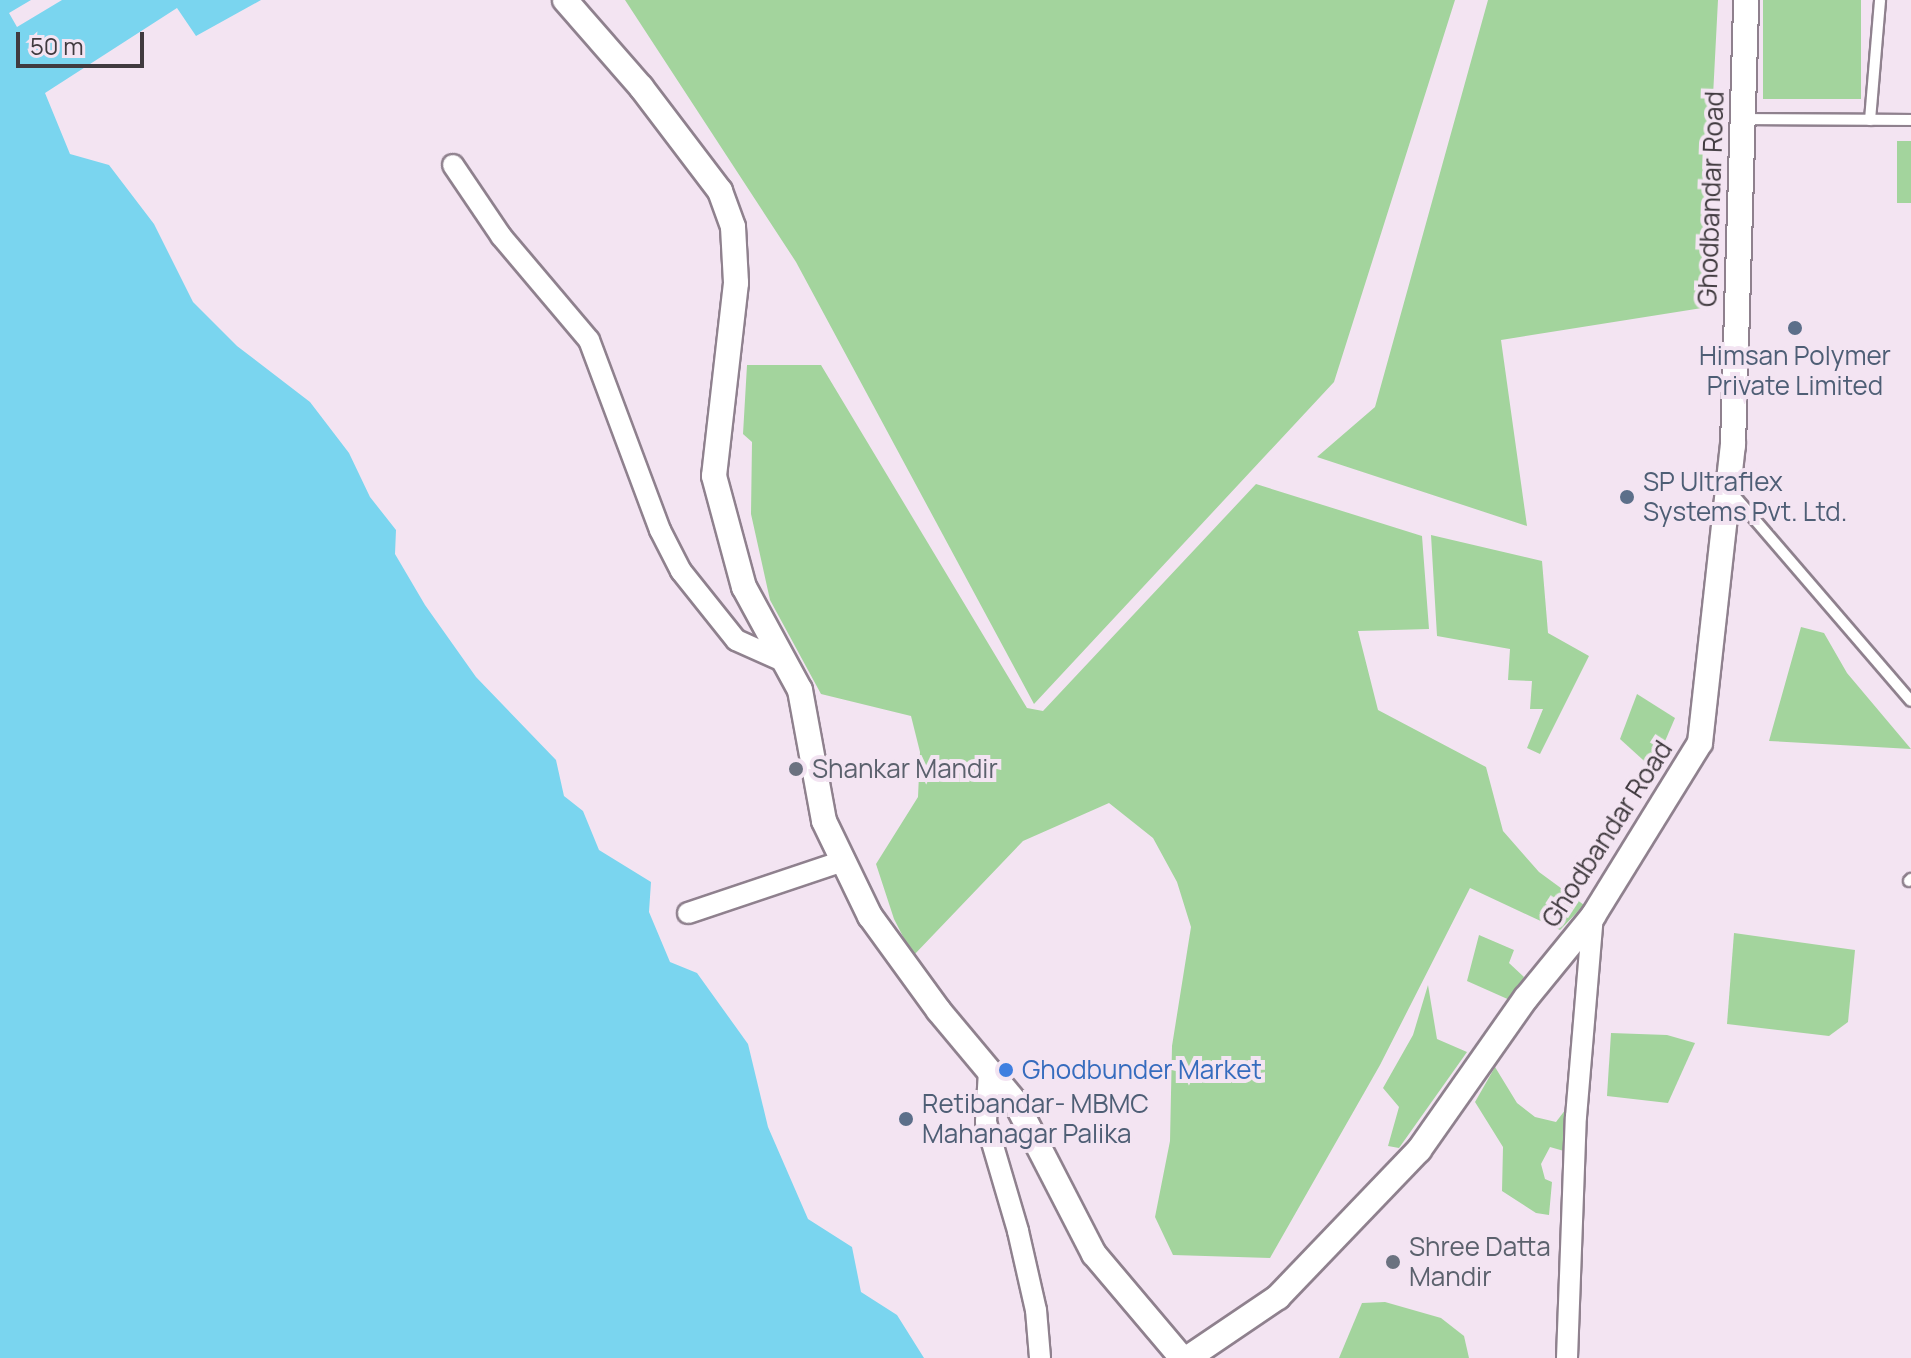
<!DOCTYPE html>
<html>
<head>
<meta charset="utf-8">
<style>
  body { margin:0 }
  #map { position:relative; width:1911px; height:1358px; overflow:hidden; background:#f3e4f2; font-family:Manrope,sans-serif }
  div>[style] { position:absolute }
  .green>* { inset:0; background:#a3d49d; transform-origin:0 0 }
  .water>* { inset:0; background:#7ad5ef }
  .roads { filter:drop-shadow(2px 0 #8f818e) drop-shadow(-2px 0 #8f818e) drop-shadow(0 2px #8f818e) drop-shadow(0 -2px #8f818e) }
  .service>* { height:10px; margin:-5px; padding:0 5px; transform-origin:5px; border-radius:5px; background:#fff }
  .minor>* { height:20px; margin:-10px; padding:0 10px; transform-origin:10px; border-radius:10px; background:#fff }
  .tertiary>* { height:24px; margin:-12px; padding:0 12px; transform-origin:12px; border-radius:12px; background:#fff }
  .dots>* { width:22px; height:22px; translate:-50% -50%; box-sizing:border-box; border:4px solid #f3e4f2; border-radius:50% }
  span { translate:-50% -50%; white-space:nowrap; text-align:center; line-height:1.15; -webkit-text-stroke:8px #f3e4f2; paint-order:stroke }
  .street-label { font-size:26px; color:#403a3f }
  .service-label { font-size:26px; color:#4e5e75 }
  .left { translate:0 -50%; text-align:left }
  .worship-label { font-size:26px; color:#5b616d }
  .shop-label { font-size:26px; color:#366cbe }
  .scale { position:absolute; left:16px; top:32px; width:128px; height:36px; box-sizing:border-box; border:4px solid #403a3f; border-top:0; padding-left:10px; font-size:24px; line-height:28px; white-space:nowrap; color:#403a3f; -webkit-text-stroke:6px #f3e4f2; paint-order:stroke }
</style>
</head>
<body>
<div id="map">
  <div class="green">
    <i style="clip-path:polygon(625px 0,1455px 0,1334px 382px,1034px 704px,796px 262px)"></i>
    <i style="clip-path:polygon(1488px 0,1718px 0,1702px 308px,1501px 340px,1527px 526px,1317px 457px,1375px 407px)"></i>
    <i style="left:1763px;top:0;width:98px;height:99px"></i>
    <i style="left:1897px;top:141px;width:14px;height:62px"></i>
    <i style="clip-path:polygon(747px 365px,821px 365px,1027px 708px,1043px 711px,1256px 484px,1422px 536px,1429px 629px,1358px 631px,1378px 710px,1486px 767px,1503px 831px,1539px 872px,1584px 905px,1560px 930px,1470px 888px,1380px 1065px,1270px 1258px,1173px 1255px,1155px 1217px,1170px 1141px,1172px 1046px,1191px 927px,1177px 882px,1153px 838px,1109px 803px,1023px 841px,913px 956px,894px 919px,876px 864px,918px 797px,920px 752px,911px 716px,821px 694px,770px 600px,751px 514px,752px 442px,743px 434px)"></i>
    <i style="clip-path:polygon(1431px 535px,1542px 561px,1548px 633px,1589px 656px,1540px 754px,1527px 748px,1543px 709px,1530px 709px,1532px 681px,1508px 680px,1510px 649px,1437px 636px)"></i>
    <i style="clip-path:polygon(1801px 627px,1824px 633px,1847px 673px,1911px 749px,1769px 741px)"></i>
    <i style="clip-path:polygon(1637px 694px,1675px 718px,1653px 769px,1620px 739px)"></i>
    <i style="clip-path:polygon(1734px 933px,1855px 950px,1848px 1022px,1829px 1036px,1727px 1024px)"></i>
    <i style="clip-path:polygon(1479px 935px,1514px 950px,1509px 963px,1524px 977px,1512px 1001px,1467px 981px)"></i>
    <i style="clip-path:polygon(1428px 985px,1437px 1039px,1467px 1052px,1399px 1148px,1388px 1146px,1399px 1107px,1383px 1088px,1413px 1035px)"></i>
    <i style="clip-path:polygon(1611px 1033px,1667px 1035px,1695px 1043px,1668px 1103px,1607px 1096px)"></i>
    <i style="clip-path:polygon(1495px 1067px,1517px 1103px,1535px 1117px,1556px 1122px,1569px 1105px,1564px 1151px,1550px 1147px,1541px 1164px,1545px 1179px,1552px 1182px,1549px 1215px,1536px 1213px,1502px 1191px,1503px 1147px,1475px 1102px)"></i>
    <i style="clip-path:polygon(1385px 1302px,1441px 1318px,1464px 1336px,1469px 1358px,1339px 1358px,1362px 1303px)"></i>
  </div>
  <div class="water">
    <i style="clip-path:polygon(0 0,31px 0,9px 13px,17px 27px,62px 0,261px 0,196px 36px,177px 8px,45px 93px,70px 154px,109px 165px,154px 224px,193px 302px,237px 346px,310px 402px,349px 453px,370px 497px,396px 530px,395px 554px,425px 605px,476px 677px,556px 760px,564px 796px,583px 811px,599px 850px,651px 882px,649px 912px,670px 962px,697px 973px,748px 1044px,768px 1127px,808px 1219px,852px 1247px,861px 1292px,897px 1315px,924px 1358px,0 1358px)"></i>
  </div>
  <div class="roads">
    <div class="service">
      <i style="left:1741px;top:119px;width:170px;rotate:0.3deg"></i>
      <i style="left:1870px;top:120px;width:120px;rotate:-85.2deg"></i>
      <i style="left:1732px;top:493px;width:274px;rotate:49.3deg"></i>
      <i style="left:1909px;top:881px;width:3px;rotate:-45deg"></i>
    </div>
    <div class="minor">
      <i style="left:453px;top:165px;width:86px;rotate:55.9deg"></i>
      <i style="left:501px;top:236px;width:136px;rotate:49.8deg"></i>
      <i style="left:589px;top:340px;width:203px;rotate:69.5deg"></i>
      <i style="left:660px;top:530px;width:46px;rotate:62.9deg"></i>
      <i style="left:681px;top:571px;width:88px;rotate:51.4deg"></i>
      <i style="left:736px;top:640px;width:51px;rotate:24.1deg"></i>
      <i style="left:688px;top:913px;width:163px;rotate:-18.5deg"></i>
      <i style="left:989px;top:1071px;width:51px;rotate:93.4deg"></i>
      <i style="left:986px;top:1122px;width:114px;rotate:73.6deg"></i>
      <i style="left:1018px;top:1231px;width:81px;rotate:77.2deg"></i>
      <i style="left:1036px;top:1310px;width:48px;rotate:85.2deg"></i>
      <i style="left:1567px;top:1358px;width:241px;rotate:-87.9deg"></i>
      <i style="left:1576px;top:1117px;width:202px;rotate:-85.2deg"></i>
    </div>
    <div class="tertiary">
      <i style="left:565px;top:0;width:116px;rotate:48.9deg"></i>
      <i style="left:641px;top:87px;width:131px;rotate:52.8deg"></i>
      <i style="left:720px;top:191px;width:38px;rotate:70deg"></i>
      <i style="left:733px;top:227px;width:56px;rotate:86.9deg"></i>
      <i style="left:736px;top:283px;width:194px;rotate:96.5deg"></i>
      <i style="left:714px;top:476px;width:115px;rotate:74.9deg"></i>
      <i style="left:744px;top:587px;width:117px;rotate:61.5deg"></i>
      <i style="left:800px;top:690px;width:133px;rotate:79.6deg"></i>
      <i style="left:824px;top:821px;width:106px;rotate:64.2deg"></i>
      <i style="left:870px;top:916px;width:117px;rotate:54deg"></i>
      <i style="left:939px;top:1011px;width:120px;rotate:50.1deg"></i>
      <i style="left:1016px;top:1103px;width:170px;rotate:62.7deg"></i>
      <i style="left:1094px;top:1254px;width:136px;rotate:49.8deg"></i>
      <i style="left:1188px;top:1358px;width:109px;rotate:-34.1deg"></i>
      <i style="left:1278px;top:1297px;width:204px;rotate:-46.2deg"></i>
      <i style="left:1419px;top:1150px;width:186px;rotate:-54.9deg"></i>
      <i style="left:1526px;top:998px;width:106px;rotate:-50.7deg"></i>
      <i style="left:1593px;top:916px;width:203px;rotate:-58.3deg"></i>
      <i style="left:1700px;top:743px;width:300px;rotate:-83.7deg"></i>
      <i style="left:1733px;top:445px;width:445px;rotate:-88.3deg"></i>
    </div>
  </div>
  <div class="dots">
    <i style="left:1795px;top:328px;background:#5c6f8a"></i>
    <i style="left:1627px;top:497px;background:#5c6f8a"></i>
    <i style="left:796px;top:769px;background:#6b7280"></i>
    <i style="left:1006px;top:1070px;background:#3f7fe0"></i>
    <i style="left:906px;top:1119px;background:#5c6f8a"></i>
    <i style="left:1393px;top:1262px;background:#6b7280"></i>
  </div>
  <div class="street-label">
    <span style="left:1711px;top:199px;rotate:-88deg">Ghodbandar Road</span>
    <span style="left:1607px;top:834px;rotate:-57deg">Ghodbandar Road</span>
  </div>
  <div class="service-label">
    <span style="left:1795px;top:371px">Himsan Polymer<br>Private Limited</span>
    <span class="left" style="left:1643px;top:497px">SP Ultraflex<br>Systems Pvt. Ltd.</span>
    <span class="left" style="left:922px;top:1119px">Retibandar- MBMC<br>Mahanagar Palika</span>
  </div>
  <div class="worship-label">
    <span class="left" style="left:812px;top:769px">Shankar Mandir</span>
    <span class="left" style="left:1409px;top:1262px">Shree Datta<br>Mandir</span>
  </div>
  <div class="shop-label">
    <span class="left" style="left:1022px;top:1070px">Ghodbunder Market</span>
  </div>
  <div class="scale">50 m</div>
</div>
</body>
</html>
